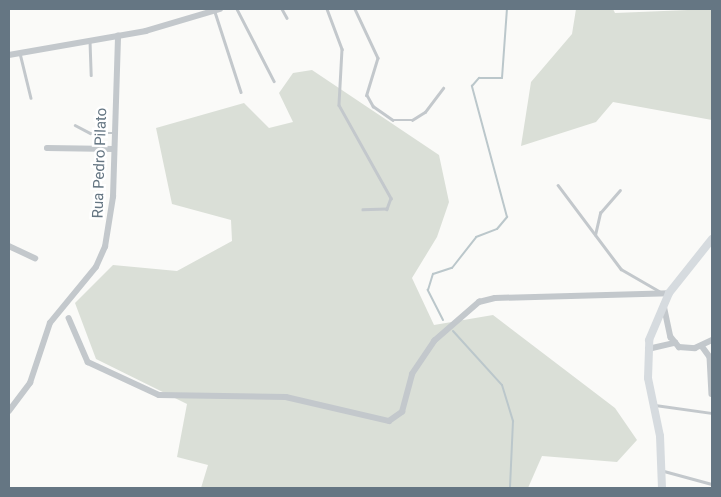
<!DOCTYPE html>
<html>
<head>
<meta charset="utf-8">
<style>
  body { margin:0 }
  #map { position:relative; width:721px; height:497px; overflow:hidden; background:#fafaf8; font-family:Roboto,sans-serif }
  div>[style] { position:absolute }
  .green>* { inset:0; background:#dadfd7 }
  .stream>* { height:2px; margin:-1px; padding:0 1px; transform-origin:1px; border-radius:1px; background:#bbc7cb }
  .lane>* { height:2.5px; margin:-1.25px; padding:0 1.25px; transform-origin:1.25px; border-radius:1.25px; background:#c3c8cc }
  .street>* { height:5.5px; margin:-2.75px; padding:0 2.75px; transform-origin:2.75px; border-radius:2.75px; background:#c3c8cc }
  .secondary>* { height:8px; margin:-4px; padding:0 4px; transform-origin:4px; border-radius:4px; background:#d6dbdf }
  span { translate:-50% -50%; white-space:nowrap; text-align:center; line-height:1.15; -webkit-text-stroke:5px #fff; paint-order:stroke }
  .street-label { font-size:15px; color:#657683 }
  .frame { position:absolute; inset:0; border:10px solid #657683; pointer-events:none }
</style>
</head>
<body>
<div id="map">
  <div class="green">
    <i style="clip-path:polygon(576px 9px,613px 9px,615px 13px,712px 9px,712px 120px,613px 102px,596px 122px,521px 146px,531px 82px,572px 34px)"></i>
    <i style="clip-path:polygon(312px 70px,439px 155px,449px 202px,437px 237px,412px 278px,434px 325px,493px 315px,615px 408px,637px 440px,617px 462px,542px 456px,528px 488px,201px 488px,208px 465px,177px 457px,187px 404px,96px 359px,75px 303px,113px 265px,177px 271px,232px 241px,231px 220px,172px 204px,156px 128px,244px 103px,269px 128px,293px 122px,279px 93px,293px 73px)"></i>
  </div>
  <div class="stream">
    <i style="left:443px;top:320px;width:34px;rotate:-117deg"></i>
    <i style="left:428px;top:290px;width:17px;rotate:-73deg"></i>
    <i style="left:433px;top:274px;width:20px;rotate:-18deg"></i>
    <i style="left:452px;top:268px;width:39px;rotate:-52deg"></i>
    <i style="left:476px;top:237px;width:22px;rotate:-21deg"></i>
    <i style="left:497px;top:229px;width:16px;rotate:-50deg"></i>
    <i style="left:507px;top:217px;width:136px;rotate:-105deg"></i>
    <i style="left:472px;top:86px;width:11px;rotate:-49deg"></i>
    <i style="left:479px;top:78px;width:23px"></i>
    <i style="left:502px;top:78px;width:69px;rotate:-85.9deg"></i>
    <i style="left:453px;top:331px;width:73px;rotate:47.8deg"></i>
    <i style="left:502px;top:385px;width:38px;rotate:73deg"></i>
    <i style="left:513px;top:421px;width:67px;rotate:92.6deg"></i>
  </div>
  <div class="lane">
    <i style="left:237px;top:9px;width:81px;rotate:62.8deg"></i>
    <i style="left:282px;top:9px;width:10px;rotate:61deg"></i>
    <i style="left:327px;top:9px;width:43px;rotate:69.4deg"></i>
    <i style="left:342px;top:49px;width:56px;rotate:93.1deg"></i>
    <i style="left:339px;top:105px;width:107px;rotate:60.8deg"></i>
    <i style="left:391px;top:198px;width:12px;rotate:110deg"></i>
    <i style="left:387px;top:209px;width:24px;rotate:178deg"></i>
    <i style="left:355px;top:9px;width:54px;rotate:64.9deg"></i>
    <i style="left:378px;top:58px;width:39px;rotate:107deg"></i>
    <i style="left:367px;top:95px;width:13px;rotate:61deg"></i>
    <i style="left:373px;top:106px;width:24px;rotate:35deg"></i>
    <i style="left:393px;top:120px;width:19px"></i>
    <i style="left:412px;top:120px;width:15px;rotate:-32deg"></i>
    <i style="left:425px;top:112px;width:30px;rotate:-53deg"></i>
    <i style="left:215px;top:12px;width:84px;rotate:72deg"></i>
    <i style="left:90px;top:41px;width:34px;rotate:88deg"></i>
    <i style="left:20px;top:53px;width:46px;rotate:76.3deg"></i>
    <i style="left:75px;top:125px;width:17px;rotate:28deg"></i>
    <i style="left:90px;top:133px;width:22px"></i>
    <i style="left:558px;top:185px;width:105px;rotate:53.1deg"></i>
    <i style="left:621px;top:269px;width:44px;rotate:30.1deg"></i>
    <i style="left:595px;top:235px;width:23px;rotate:-77deg"></i>
    <i style="left:600px;top:213px;width:30px;rotate:-49deg"></i>
    <i style="left:655px;top:405px;width:58px;rotate:8deg"></i>
    <i style="left:664px;top:471px;width:50px;rotate:15.2deg"></i>
  </div>
  <div class="street">
    <i style="left:9px;top:55px;width:139px;rotate:-9.9deg"></i>
    <i style="left:146px;top:31px;width:77px;rotate:-16.6deg"></i>
    <i style="left:47px;top:148px;width:66px;rotate:0.9deg"></i>
    <i style="left:9px;top:246px;width:29px;rotate:25deg"></i>
    <i style="left:664px;top:305px;width:33px;rotate:78deg"></i>
    <i style="left:671px;top:337px;width:13px;rotate:51deg"></i>
    <i style="left:679px;top:347px;width:16px;rotate:4deg"></i>
    <i style="left:695px;top:348px;width:19px;rotate:-25deg"></i>
    <i style="left:69px;top:318px;width:48px;rotate:66.6deg"></i>
    <i style="left:88px;top:362px;width:78px;rotate:24.9deg"></i>
    <i style="left:159px;top:395px;width:127px;rotate:0.9deg"></i>
    <i style="left:286px;top:397px;width:106px;rotate:13.1deg"></i>
    <i style="left:389px;top:421px;width:16px;rotate:-35deg"></i>
    <i style="left:402px;top:412px;width:39px;rotate:-75deg"></i>
    <i style="left:412px;top:374px;width:40px;rotate:-56deg"></i>
    <i style="left:434px;top:341px;width:60px;rotate:-40.9deg"></i>
    <i style="left:479px;top:302px;width:16px;rotate:-14deg"></i>
    <i style="left:495px;top:298px;width:174px;rotate:-1.6deg"></i>
    <i style="left:702px;top:346px;width:14px;rotate:54deg"></i>
    <i style="left:710px;top:357px;width:37px;rotate:87deg"></i>
    <i style="left:648px;top:349px;width:28px;rotate:-13deg"></i>
    <i style="left:9px;top:411px;width:35px;rotate:-53deg"></i>
    <i style="left:30px;top:383px;width:63px;rotate:-71.6deg"></i>
    <i style="left:50px;top:323px;width:72px;rotate:-50.6deg"></i>
    <i style="left:96px;top:267px;width:22px;rotate:-66deg"></i>
    <i style="left:105px;top:247px;width:51px;rotate:-80.9deg"></i>
    <i style="left:113px;top:197px;width:161px;rotate:-88.2deg"></i>
  </div>
  <div class="secondary">
    <i style="left:662px;top:488px;width:52px;rotate:-92.2deg"></i>
    <i style="left:660px;top:436px;width:59px;rotate:-101.7deg"></i>
    <i style="left:648px;top:378px;width:38px;rotate:-88deg"></i>
    <i style="left:649px;top:340px;width:51px;rotate:-66.9deg"></i>
    <i style="left:669px;top:293px;width:69px;rotate:-51.5deg"></i>
  </div>
  <div class="street-label">
    <span style="left:100px;top:163px;rotate:-88deg">Rua Pedro Pilato</span>
  </div>
  <div class="frame"></div>
</div>
</body>
</html>
